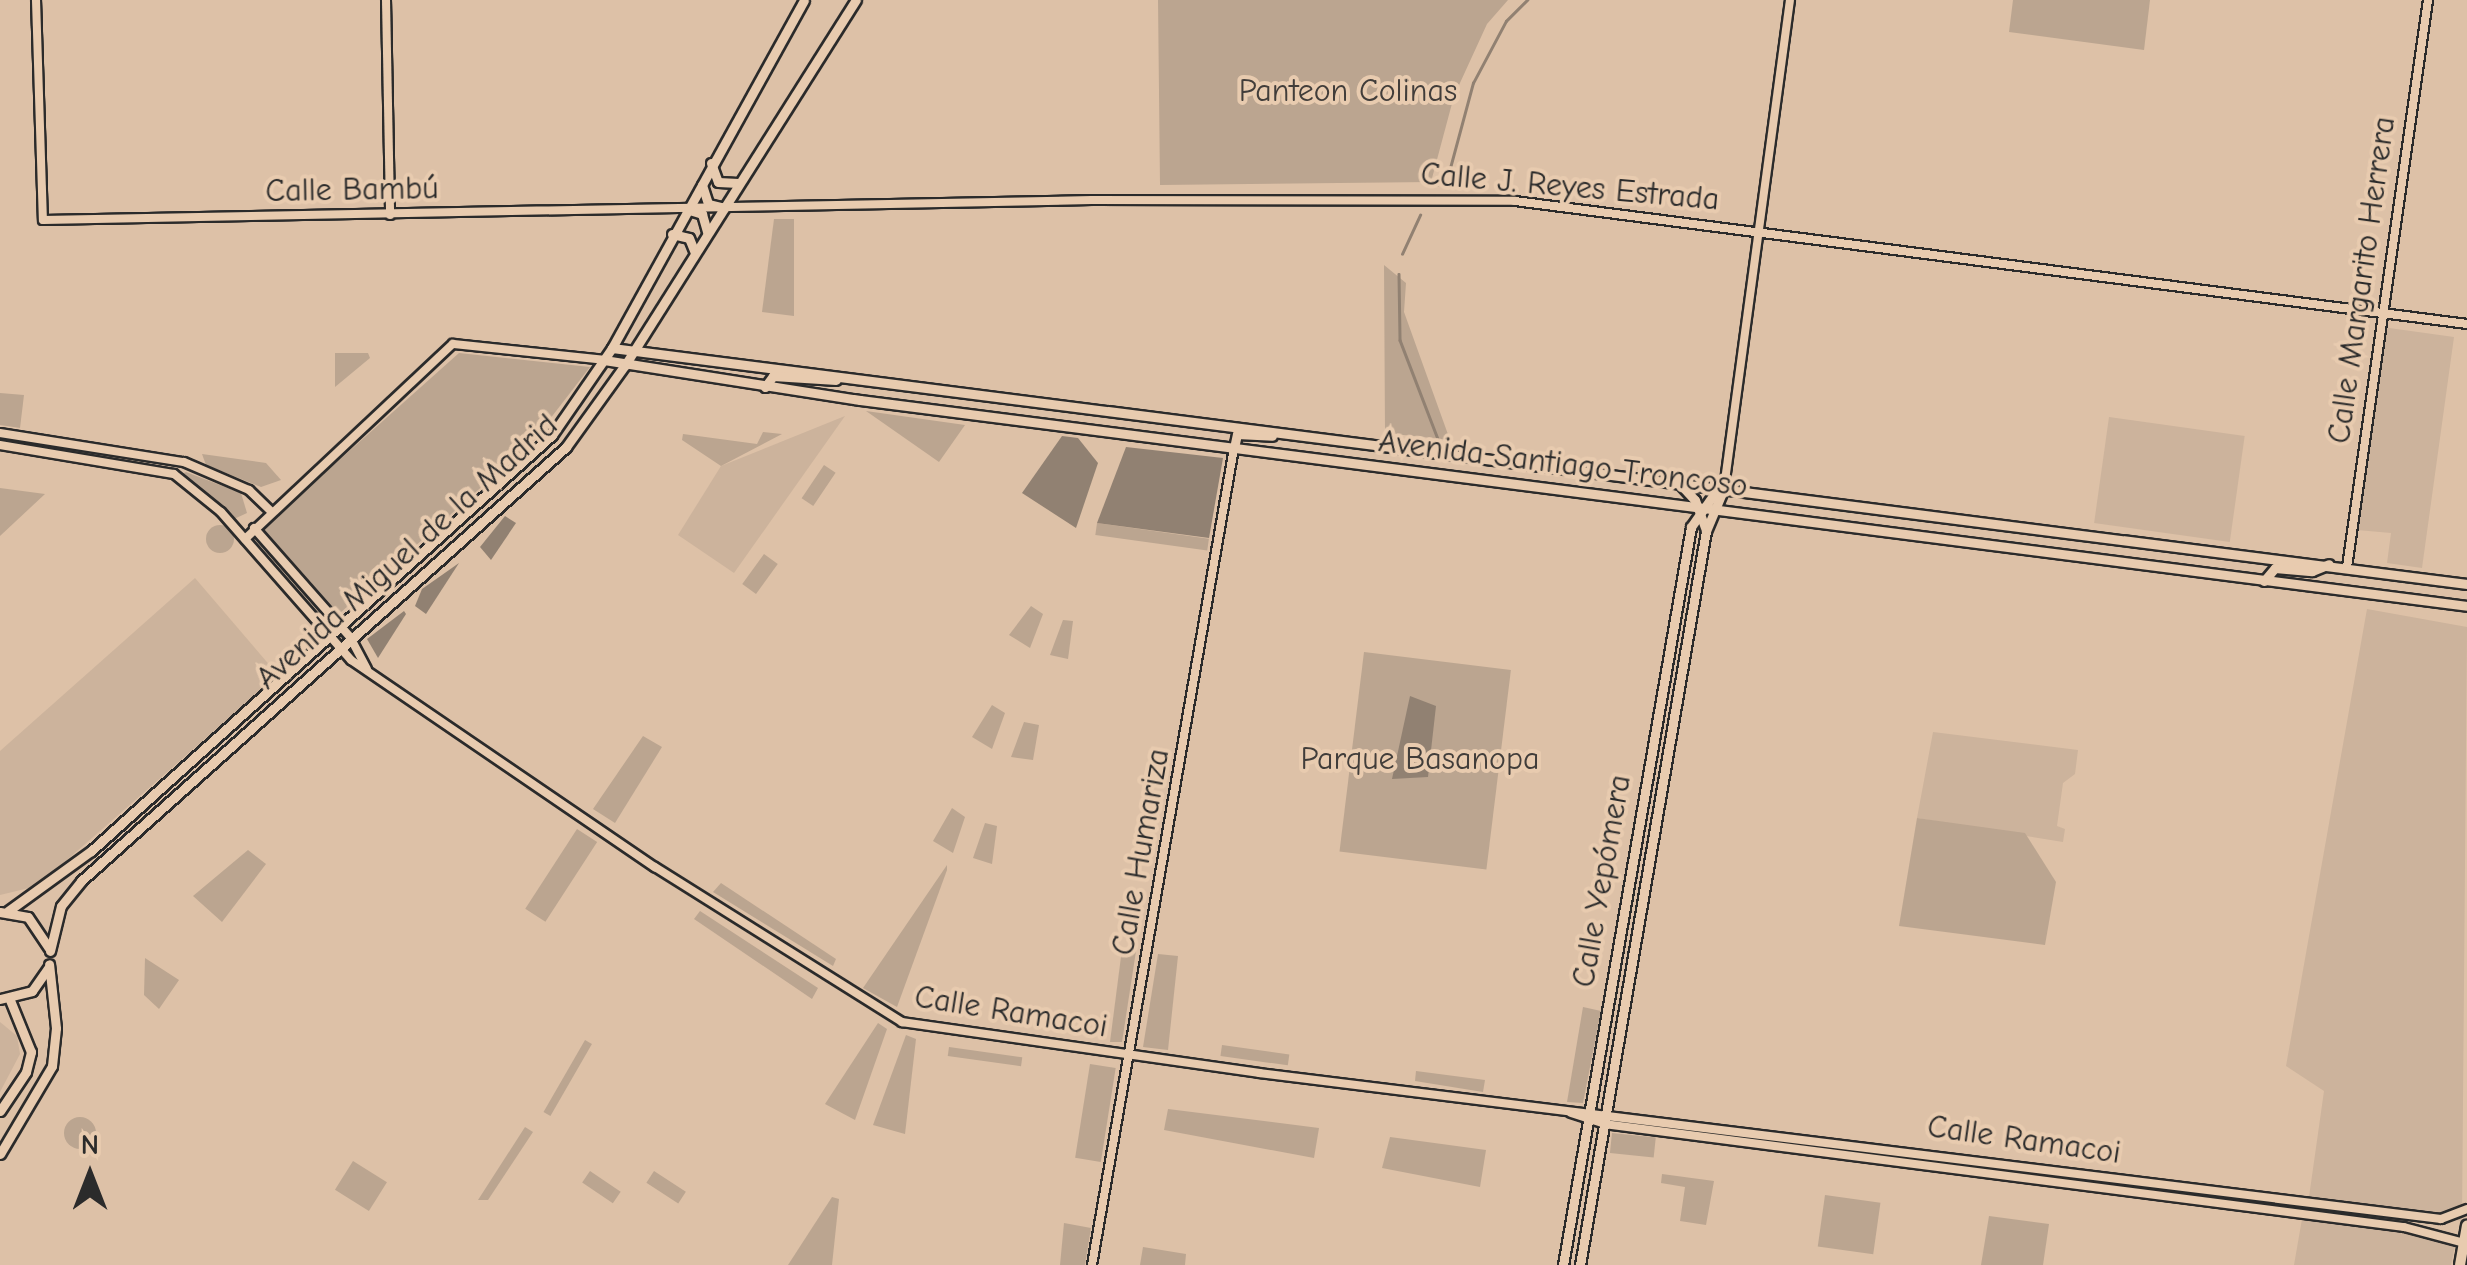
<!DOCTYPE html>
<html>
<head>
<meta charset="utf-8">
<style>
  body { margin:0 }
  #map { position:relative; width:2467px; height:1265px; overflow:hidden; background:#ddc1a7; font-family:"Comic Neue",sans-serif }
  div>[style] { position:absolute }
  .built>* { inset:0; background:#ccb39c; transform-origin:0 0 }
  .green>* { inset:0; background:#bba590; transform-origin:0 0 }
  .round { border-radius:50% }
  .water>* { inset:0; background:#918172 }
  .stream>* { height:2.5px; margin:-1.25px; padding:0 1.25px; transform-origin:1.25px; border-radius:1.25px; background:#918172 }
  .roads { filter:drop-shadow(2px 0 #2b2b2b) drop-shadow(-2px 0 #2b2b2b) drop-shadow(0 2px #2b2b2b) drop-shadow(0 -2px #2b2b2b) }
  .tertiary>* { height:8px; margin:-4px; padding:0 4px; transform-origin:4px; border-radius:4px; background:#e8cbaf }
  .secondary>* { height:9px; margin:-4.5px; padding:0 4.5px; transform-origin:4.5px; border-radius:4.5px; background:#e8cbaf }
  .primary>* { height:10px; margin:-5px; padding:0 5px; transform-origin:5px; border-radius:5px; background:#e8cbaf }
  span { translate:-50% -50%; white-space:nowrap; text-align:center; line-height:1.15; -webkit-text-stroke:8px #e8cbaf; paint-order:stroke }
  .park-label { font-size:32px; color:#413d3a }
  .street-label { font-size:32px; color:#2b2b2b }
  .north { position:absolute; left:40px; top:1125px; width:100px; height:100px; -webkit-text-stroke:8px #e8cbaf; paint-order:stroke; rotate:0deg; font-size:28px; font-weight:700; line-height:40px; text-align:center; color:#2b2b2b }
  .north::after { content:''; display:block; margin:auto; width:35px; height:45px; background:#2b2b2b; clip-path:polygon(50% 0,100% 100%,50% 72%,0 100%) }
</style>
</head>
<body>
<div id="map">
  <div class="built">
    <i style="clip-path:polygon(2382px 327px,2454px 337px,2422px 568px,2387px 563px,2391px 533px,2357px 530px)"></i>
    <i style="clip-path:polygon(845px 416px,734px 573px,678px 535px,721px 466px)"></i>
    <i style="left:2109px;top:417px;width:137px;height:107px;rotate:8deg"></i>
    <i style="clip-path:polygon(195px 578px,278px 675px,52px 873px,29px 888px,0 895px,0 751px)"></i>
    <i style="clip-path:polygon(2367px 609px,2467px 627px,2462px 1221px,2309px 1197px,2324px 1091px,2286px 1066px)"></i>
    <i style="clip-path:polygon(1933px 732px,2078px 750px,2075px 774px,2063px 783px,2057px 826px,2065px 829px,2063px 842px,1917px 818px)"></i>
    <i style="clip-path:polygon(0 1022px,17px 1036px,20px 1054px,0 1092px)"></i>
    <i style="clip-path:polygon(2302px 1219px,2449px 1240px,2455px 1246px,2451px 1265px,2294px 1265px)"></i>
  </div>
  <div class="green">
    <i style="clip-path:polygon(1158px 0,1508px 0,1487px 24px,1454px 96px,1431px 182px,1160px 185px)"></i>
    <i style="clip-path:polygon(2013px 0,2150px 0,2144px 50px,2009px 32px)"></i>
    <i style="clip-path:polygon(774px 219px,794px 219px,794px 316px,762px 312px)"></i>
    <i style="clip-path:polygon(1384px 265px,1406px 283px,1404px 312px,1450px 440px,1385px 433px)"></i>
    <i style="clip-path:polygon(335px 353px,368px 353px,370px 358px,335px 387px)"></i>
    <i style="clip-path:polygon(459px 353px,590px 367px,533px 441px,339px 614px,263px 528px)"></i>
    <i style="clip-path:polygon(0 393px,24px 395px,20px 428px,0 425px)"></i>
    <i style="clip-path:polygon(866px 411px,965px 425px,939px 462px)"></i>
    <i style="clip-path:polygon(763px 432px,782px 434px,721px 466px,682px 440px,683px 434px,757px 444px)"></i>
    <i style="clip-path:polygon(202px 454px,266px 463px,281px 480px,261px 487px,206px 465px)"></i>
    <i style="left:824px;top:465px;width:14px;height:40px;rotate:34deg"></i>
    <i style="clip-path:polygon(186px 472px,241px 493px,247px 513px,234px 519px,225px 513px,180px 475px)"></i>
    <i style="clip-path:polygon(0 488px,45px 494px,0 536px)"></i>
    <i style="left:1097px;top:523px;width:113px;height:12px;rotate:8deg"></i>
    <i class="round" style="left:206px;top:525px;width:28px;height:28px"></i>
    <i style="left:764px;top:554px;width:17px;height:37px;rotate:36deg"></i>
    <i style="clip-path:polygon(1031px 606px,1043px 614px,1030px 648px,1009px 635px)"></i>
    <i style="clip-path:polygon(1063px 620px,1073px 621px,1068px 659px,1050px 655px)"></i>
    <i style="left:1364px;top:652px;width:148px;height:201px;rotate:7deg"></i>
    <i style="clip-path:polygon(992px 705px,1005px 713px,992px 749px,972px 737px)"></i>
    <i style="clip-path:polygon(1024px 722px,1039px 725px,1033px 760px,1011px 757px)"></i>
    <i style="clip-path:polygon(643px 736px,662px 747px,615px 823px,593px 809px)"></i>
    <i style="clip-path:polygon(952px 808px,965px 817px,953px 853px,933px 841px)"></i>
    <i style="clip-path:polygon(1917px 818px,2025px 833px,2056px 882px,2045px 945px,1899px 926px)"></i>
    <i style="clip-path:polygon(985px 823px,997px 826px,992px 864px,973px 858px)"></i>
    <i style="left:577px;top:829px;width:24px;height:95px;rotate:33deg"></i>
    <i style="clip-path:polygon(248px 850px,266px 864px,222px 922px,193px 896px)"></i>
    <i style="clip-path:polygon(947px 865px,947px 870px,897px 1007px,863px 988px)"></i>
    <i style="clip-path:polygon(721px 883px,836px 959px,833px 966px,713px 892px)"></i>
    <i style="clip-path:polygon(700px 911px,818px 988px,812px 999px,694px 919px)"></i>
    <i style="clip-path:polygon(1122px 949px,1136px 951px,1122px 1042px,1110px 1042px)"></i>
    <i style="clip-path:polygon(1158px 954px,1178px 956px,1168px 1050px,1143px 1047px)"></i>
    <i style="clip-path:polygon(145px 958px,179px 980px,159px 1009px,144px 995px)"></i>
    <i style="clip-path:polygon(1583px 1007px,1601px 1011px,1583px 1103px,1567px 1102px)"></i>
    <i style="clip-path:polygon(878px 1023px,887px 1029px,855px 1120px,825px 1104px)"></i>
    <i style="clip-path:polygon(906px 1035px,916px 1039px,905px 1134px,873px 1125px)"></i>
    <i style="left:585px;top:1040px;width:8px;height:83px;rotate:30deg"></i>
    <i style="left:1222px;top:1045px;width:68px;height:11px;rotate:8deg"></i>
    <i style="left:949px;top:1047px;width:74px;height:9px;rotate:8deg"></i>
    <i style="left:1090px;top:1064px;width:26px;height:95px;rotate:9deg"></i>
    <i style="clip-path:polygon(1416px 1071px,1485px 1080px,1483px 1092px,1415px 1081px)"></i>
    <i style="clip-path:polygon(1168px 1109px,1319px 1128px,1314px 1158px,1164px 1130px)"></i>
    <i class="round" style="left:64px;top:1117px;width:32px;height:32px"></i>
    <i style="clip-path:polygon(525px 1127px,533px 1132px,488px 1200px,478px 1200px)"></i>
    <i style="left:1612px;top:1133px;width:44px;height:20px;rotate:6deg"></i>
    <i style="clip-path:polygon(1390px 1137px,1486px 1150px,1480px 1187px,1382px 1168px)"></i>
    <i style="left:353px;top:1161px;width:40px;height:34px;rotate:32deg"></i>
    <i style="left:590px;top:1171px;width:37px;height:14px;rotate:34deg"></i>
    <i style="left:654px;top:1171px;width:38px;height:14px;rotate:33deg"></i>
    <i style="clip-path:polygon(1662px 1174px,1714px 1181px,1706px 1225px,1680px 1221px,1685px 1187px,1661px 1183px)"></i>
    <i style="left:1825px;top:1195px;width:56px;height:52px;rotate:8deg"></i>
    <i style="clip-path:polygon(832px 1197px,839px 1199px,832px 1265px,788px 1265px)"></i>
    <i style="clip-path:polygon(1989px 1216px,2049px 1224px,2043px 1265px,1981px 1265px)"></i>
    <i style="clip-path:polygon(1064px 1223px,1091px 1228px,1085px 1265px,1060px 1265px)"></i>
    <i style="clip-path:polygon(1143px 1247px,1186px 1254px,1185px 1265px,1140px 1265px)"></i>
  </div>
  <div class="water">
    <i style="clip-path:polygon(1062px 436px,1078px 438px,1098px 463px,1076px 528px,1022px 493px)"></i>
    <i style="clip-path:polygon(1126px 447px,1223px 458px,1209px 538px,1097px 523px)"></i>
    <i style="clip-path:polygon(505px 516px,516px 523px,491px 560px,480px 547px)"></i>
    <i style="clip-path:polygon(459px 563px,426px 614px,415px 606px,422px 589px)"></i>
    <i style="clip-path:polygon(404px 611px,406px 614px,378px 658px,367px 639px)"></i>
    <i style="clip-path:polygon(1410px 696px,1436px 706px,1428px 777px,1392px 779px)"></i>
  </div>
  <div class="stream">
    <i style="left:1437px;top:185px;width:21px;rotate:-53deg"></i>
    <i style="left:1450px;top:168px;width:88px;rotate:-74.9deg"></i>
    <i style="left:1473px;top:83px;width:70px;rotate:-62deg"></i>
    <i style="left:1506px;top:21px;width:30px;rotate:-45deg"></i>
    <i style="left:1402px;top:254px;width:43px;rotate:-65.2deg"></i>
    <i style="left:1399px;top:274px;width:66px;rotate:89.1deg"></i>
    <i style="left:1400px;top:340px;width:106px;rotate:69deg"></i>
  </div>
  <div class="roads">
    <div class="tertiary">
      <i style="left:36px;top:0;width:220px;rotate:88.2deg"></i>
      <i style="left:43px;top:220px;width:1049px;rotate:-1.09deg"></i>
      <i style="left:1092px;top:200px;width:423px;rotate:0.1deg"></i>
      <i style="left:1515px;top:201px;width:960px;rotate:7.36deg"></i>
      <i style="left:386px;top:0;width:215px;rotate:88.9deg"></i>
      <i style="left:0;top:433px;width:186px;rotate:9deg"></i>
      <i style="left:184px;top:462px;width:71px;rotate:23.3deg"></i>
      <i style="left:249px;top:490px;width:30px;rotate:44deg"></i>
      <i style="left:0;top:445px;width:176px;rotate:9.5deg"></i>
      <i style="left:174px;top:474px;width:60px;rotate:39deg"></i>
      <i style="left:221px;top:512px;width:197px;rotate:48.7deg"></i>
      <i style="left:351px;top:660px;width:368px;rotate:34.3deg"></i>
      <i style="left:655px;top:867px;width:292px;rotate:32.1deg"></i>
      <i style="left:902px;top:1022px;width:361px;rotate:8.1deg"></i>
      <i style="left:1259px;top:1073px;width:1191px;rotate:7.04deg"></i>
      <i style="left:2441px;top:1219px;width:28px;rotate:-21deg"></i>
      <i style="left:1724px;top:488px;width:492px;rotate:-82.3deg"></i>
      <i style="left:254px;top:528px;width:145px;rotate:48.6deg"></i>
      <i style="left:350px;top:637px;width:36px;rotate:62deg"></i>
      <i style="left:245px;top:539px;width:285px;rotate:-43.2deg"></i>
      <i style="left:453px;top:344px;width:152px;rotate:6deg"></i>
      <i style="left:2347px;top:567px;width:573px;rotate:-81.87deg"></i>
      <i style="left:1571px;top:1113px;width:35px;rotate:18deg"></i>
      <i style="left:1604px;top:1124px;width:807px;rotate:7.34deg"></i>
      <i style="left:2404px;top:1227px;width:62px;rotate:14.9deg"></i>
      <i style="left:1092px;top:1265px;width:829px;rotate:-80.14deg"></i>
    </div>
    <div class="secondary">
      <i style="left:711px;top:163px;width:20px;rotate:70deg"></i>
      <i style="left:718px;top:182px;width:20px;rotate:3deg"></i>
      <i style="left:702px;top:185px;width:20px;rotate:72deg"></i>
      <i style="left:708px;top:204px;width:17px;rotate:13deg"></i>
      <i style="left:686px;top:209px;width:17px;rotate:17deg"></i>
      <i style="left:702px;top:214px;width:19px;rotate:74deg"></i>
      <i style="left:672px;top:234px;width:17px;rotate:13deg"></i>
      <i style="left:689px;top:238px;width:16px;rotate:68deg"></i>
      <i style="left:612px;top:348px;width:1870px;rotate:7.25deg"></i>
      <i style="left:604px;top:360px;width:259px;rotate:8.9deg"></i>
      <i style="left:860px;top:400px;width:1620px;rotate:7.3deg"></i>
      <i style="left:765px;top:387px;width:14px;rotate:-54deg"></i>
      <i style="left:773px;top:376px;width:63px;rotate:3.6deg"></i>
      <i style="left:1234px;top:448px;width:14px;rotate:-78deg"></i>
      <i style="left:1237px;top:434px;width:35px;rotate:3deg"></i>
      <i style="left:1679px;top:483px;width:23px;rotate:47deg"></i>
      <i style="left:1695px;top:500px;width:30px;rotate:70deg"></i>
      <i style="left:2264px;top:581px;width:17px;rotate:-50deg"></i>
      <i style="left:2275px;top:568px;width:37px;rotate:5deg"></i>
      <i style="left:2312px;top:571px;width:18px;rotate:-22deg"></i>
      <i style="left:8px;top:911px;width:102px;rotate:-35.9deg"></i>
      <i style="left:91px;top:851px;width:621px;rotate:-42.06deg"></i>
      <i style="left:552px;top:435px;width:106px;rotate:-55.4deg"></i>
      <i style="left:612px;top:348px;width:397px;rotate:-61.1deg"></i>
      <i style="left:0;top:912px;width:28px;rotate:10deg"></i>
      <i style="left:28px;top:917px;width:37px;rotate:56deg"></i>
      <i style="left:50px;top:951px;width:46px;rotate:-76.3deg"></i>
      <i style="left:61px;top:906px;width:32px;rotate:-51deg"></i>
      <i style="left:81px;top:881px;width:651px;rotate:-41.82deg"></i>
      <i style="left:566px;top:447px;width:101px;rotate:-54.3deg"></i>
      <i style="left:625px;top:365px;width:432px;rotate:-57.7deg"></i>
      <i style="left:0;top:999px;width:33px;rotate:-14deg"></i>
      <i style="left:32px;top:991px;width:28px;rotate:-55deg"></i>
      <i style="left:0;top:1111px;width:47px;rotate:-56.3deg"></i>
      <i style="left:26px;top:1072px;width:21px;rotate:-76deg"></i>
      <i style="left:31px;top:1052px;width:56px;rotate:-112deg"></i>
      <i style="left:0;top:1154px;width:102px;rotate:-59.4deg"></i>
      <i style="left:52px;top:1066px;width:38px;rotate:-84deg"></i>
      <i style="left:56px;top:1028px;width:64px;rotate:-96.2deg"></i>
      <i style="left:1563px;top:1265px;width:749px;rotate:-80.16deg"></i>
      <i style="left:1691px;top:527px;width:49px;rotate:-55deg"></i>
      <i style="left:1580px;top:1265px;width:745px;rotate:-80.26deg"></i>
      <i style="left:1706px;top:531px;width:47px;rotate:-67.3deg"></i>
    </div>
    <div class="primary">
      <i style="left:2460px;top:1265px;width:40px;rotate:-80deg"></i>
    </div>
  </div>
  <div class="park-label">
    <span style="left:1348px;top:91px">Panteon Colinas</span>
    <span style="left:1420px;top:759px">Parque Basanopa</span>
  </div>
  <div class="street-label">
    <span style="left:1570px;top:187px;rotate:5deg">Calle J. Reyes Estrada</span>
    <span style="left:352px;top:190px;rotate:-1deg">Calle Bambú</span>
    <span style="left:2362px;top:280px;rotate:-82deg">Calle Margarito Herrera</span>
    <span style="left:1563px;top:464px;rotate:7deg">Avenida Santiago Troncoso</span>
    <span style="left:407px;top:552px;rotate:-42deg">Avenida Miguel de la Madrid</span>
    <span style="left:1141px;top:852px;rotate:-80deg">Calle Humariza</span>
    <span style="left:1602px;top:881px;rotate:-80deg">Calle Yepómera</span>
    <span style="left:1011px;top:1012px;rotate:9deg">Calle Ramacoi</span>
    <span style="left:2024px;top:1140px;rotate:8deg">Calle Ramacoi</span>
  </div>
  <div class="north">N</div>
</div>
</body>
</html>
